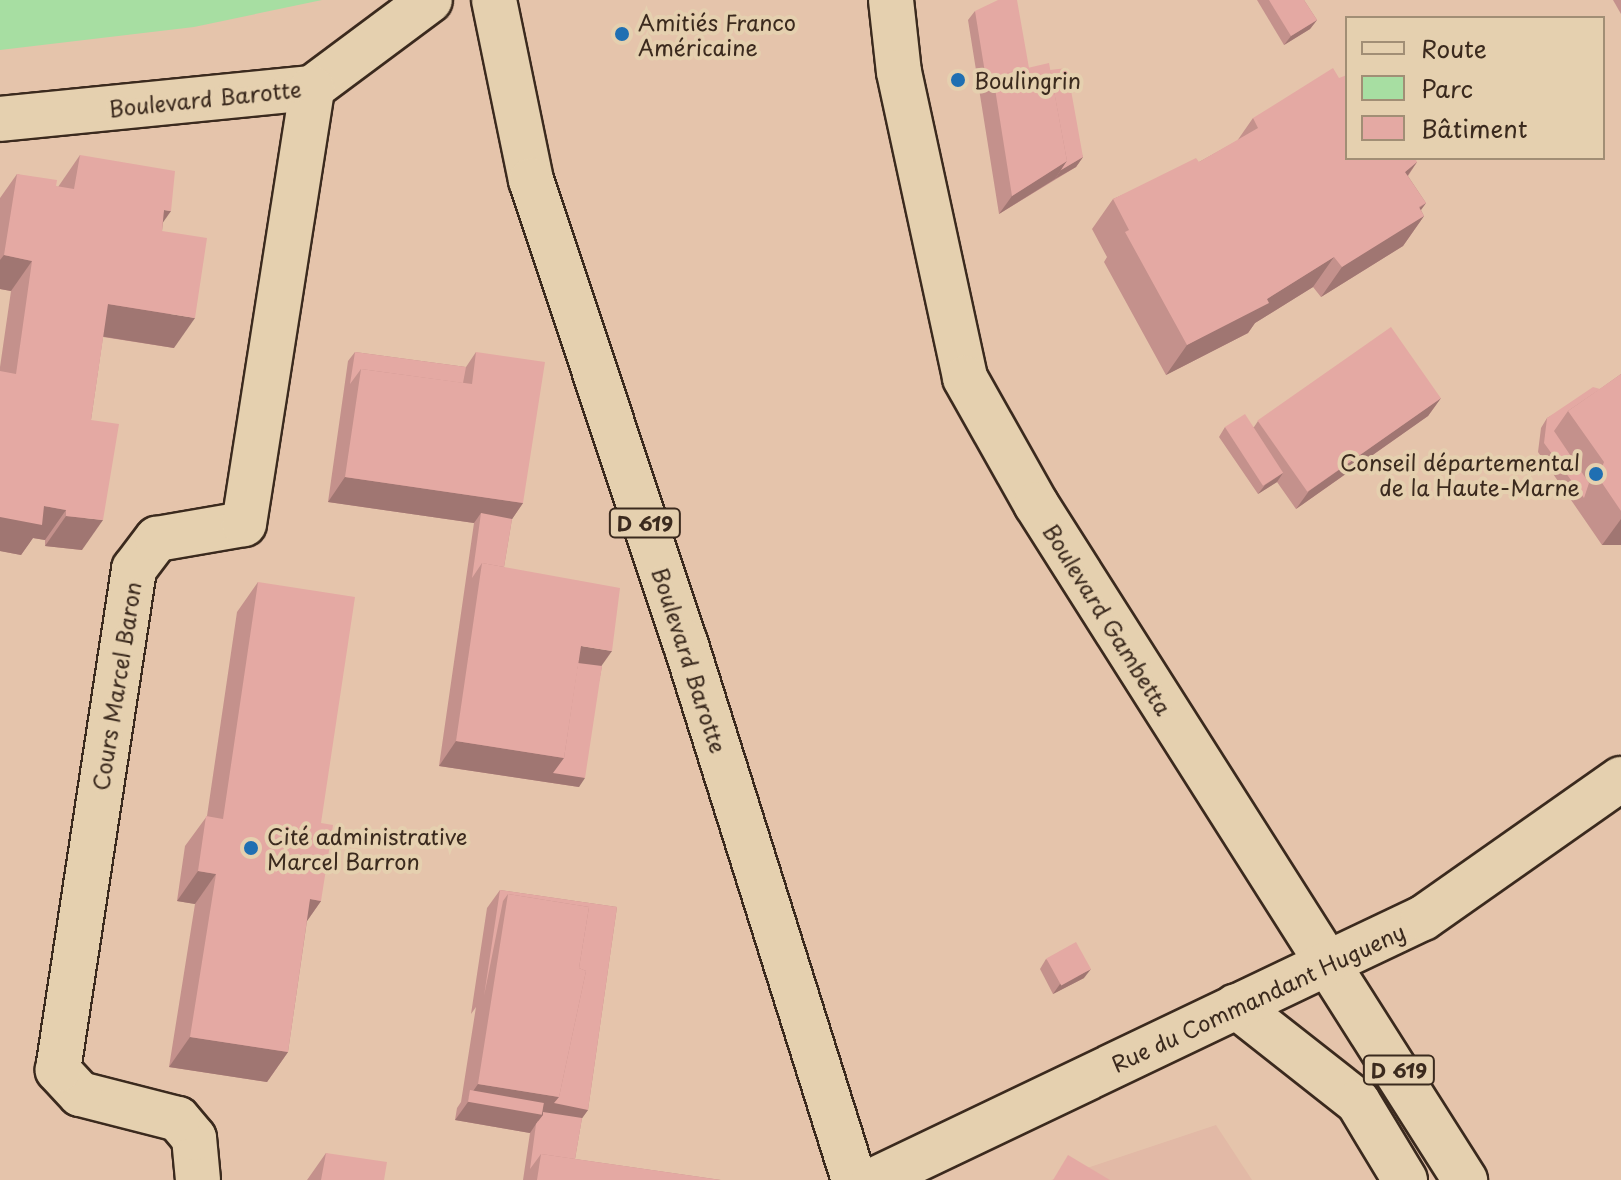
<!DOCTYPE html>
<html>
<head>
<meta charset="utf-8">
<style>
  body { margin:0 }
  #map { position:relative; width:1621px; height:1180px; overflow:hidden; background:#e5c4ab; font-family:"Playpen Sans",sans-serif }
  div>[style] { position:absolute }
  .built>* { inset:0; background:#e2b9a6 }
  .green>* { inset:0; background:#a7dea2 }
  .roads { filter:drop-shadow(2px 0 #3b2a1e) drop-shadow(-2px 0 #3b2a1e) drop-shadow(0 2px #3b2a1e) drop-shadow(0 -2px #3b2a1e) }
  .minor>* { height:44px; margin:-22px; padding:0 22px; transform-origin:22px; border-radius:22px; background:#e5d0af }
  .major>* { height:44px; margin:-22px; padding:0 22px; transform-origin:22px; border-radius:22px; background:#e5d0af }
  .wall>* { inset:0; background:#c4918c }
  .shaded-wall>* { inset:0; background:#a07672 }
  .building>* { inset:0; background:#e4a9a3; transform-origin:0 0 }
  .dots>* { width:22px; height:22px; translate:-50% -50%; box-sizing:border-box; border:4px solid #e5d0af; border-radius:50% }
  span { translate:-50% -50%; white-space:nowrap; text-align:center; line-height:1.15; -webkit-text-stroke:8px #e5d0af; paint-order:stroke }
  .shield-label span { padding:2px 6px; background:#e5d0af; border:2px solid; border-radius:6px; -webkit-text-stroke-width:0 }
  .shield-label { font-size:20px; color:#3b2a1e; font-weight:700 }
  .poi-label { font-size:22px; color:#3b2a1e }
  .left { translate:0 -50%; text-align:left }
  .right { translate:-100% -50%; text-align:right }
  .street-label { font-size:22px; color:#3b2a1e }
  .legend { position:absolute; left:1345px; top:16px; width:260px; height:144px; box-sizing:border-box; background:#e5d0af; border:2px solid #a18e75; margin:0; padding:10px 14px; list-style:none; font-size:24px; color:#3b2a1e }
  .legend li { display:flex; align-items:center; gap:16px; height:40px }
  .legend b { width:40px; border:2px solid #a18e75 }
</style>
</head>
<body>
<div id="map">
  <div class="built">
    <i style="clip-path:polygon(1216px 1125px,1252px 1180px,1051px 1180px)"></i>
  </div>
  <div class="green">
    <i style="clip-path:polygon(0 0,322px 0,194px 27px,0 50px)"></i>
  </div>
  <div class="roads">
    <div class="minor">
      <i style="left:0;top:119px;width:314px;rotate:-5.7deg"></i>
      <i style="left:312px;top:88px;width:147px;rotate:-36.7deg"></i>
      <i style="left:1326px;top:964px;width:107px;rotate:-25.4deg"></i>
      <i style="left:1423px;top:918px;width:242px;rotate:-35.1deg"></i>
      <i style="left:198px;top:1180px;width:42px;rotate:-95.4deg"></i>
      <i style="left:194px;top:1138px;width:25px;rotate:-130deg"></i>
      <i style="left:178px;top:1119px;width:101px;rotate:-165.7deg"></i>
      <i style="left:80px;top:1094px;width:33px;rotate:-133deg"></i>
      <i style="left:58px;top:1070px;width:507px;rotate:-81.37deg"></i>
      <i style="left:134px;top:569px;width:38px;rotate:-53deg"></i>
      <i style="left:157px;top:539px;width:88px;rotate:-9.8deg"></i>
      <i style="left:244px;top:524px;width:441px;rotate:-81.1deg"></i>
    </div>
    <div class="major">
      <i style="left:494px;top:0;width:184px;rotate:78.4deg"></i>
      <i style="left:531px;top:180px;width:487px;rotate:71.6deg"></i>
      <i style="left:685px;top:642px;width:564px;rotate:72.56deg"></i>
      <i style="left:891px;top:0;width:72px;rotate:83.7deg"></i>
      <i style="left:899px;top:72px;width:313px;rotate:77.8deg"></i>
      <i style="left:965px;top:378px;width:145px;rotate:60.6deg"></i>
      <i style="left:1036px;top:504px;width:801px;rotate:57.6deg"></i>
      <i style="left:1236px;top:1006px;width:155px;rotate:38.2deg"></i>
      <i style="left:1358px;top:1102px;width:91px;rotate:58.9deg"></i>
      <i style="left:874px;top:1180px;width:501px;rotate:-25.54deg"></i>
    </div>
  </div>
  <div class="wall">
    <i style="clip-path:polygon(1257px 0,1304px 0,1317px 20px,1310px 29px,1284px 45px)"></i>
    <i style="clip-path:polygon(1613px 0,1621px 0,1621px 14px)"></i>
    <i style="clip-path:polygon(975px 11px,1029px 68px,1050px 70px,1083px 157px,1076px 167px,999px 214px,968px 20px)"></i>
    <i style="clip-path:polygon(1253px 118px,1347px 158px,1417px 162px,1408px 176px,1426px 203px,1421px 210px,1424px 216px,1403px 246px,1321px 297px,1313px 287px,1255px 323px,1248px 333px,1166px 375px,1104px 262px,1107px 257px,1092px 229px,1113px 199px,1199px 162px,1237px 141px)"></i>
    <i style="clip-path:polygon(80px 155px,163px 223px,162px 231px,174px 348px,103px 337px,91px 420px,82px 550px,45px 546px,45px 540px,33px 538px,21px 555px,0 551px,0 367px,11px 291px,0 289px,0 198px,17px 174px,58px 187px)"></i>
    <i style="clip-path:polygon(355px 352px,466px 367px,476px 352px,523px 503px,512px 519px,504px 567px,602px 666px,579px 787px,439px 766px,474px 523px,328px 502px,348px 361px)"></i>
    <i style="clip-path:polygon(1621px 374px,1621px 545px,1602px 545px,1538px 452px,1541px 428px,1547px 418px,1600px 389px)"></i>
    <i style="clip-path:polygon(1441px 398px,1428px 416px,1296px 509px,1277px 482px,1258px 494px,1219px 437px,1225px 427px,1254px 427px,1258px 421px)"></i>
    <i style="clip-path:polygon(258px 582px,321px 823px,321px 901px,307px 921px,288px 1052px,267px 1082px,169px 1067px,195px 904px,177px 901px,185px 846px,207px 816px,237px 612px)"></i>
    <i style="clip-path:polygon(500px 890px,617px 907px,588px 1110px,582px 1118px,575px 1159px,721px 1180px,523px 1180px,530px 1133px,455px 1120px,457px 1108px,461px 1102px,476px 1007px,471px 1014px,487px 908px)"></i>
    <i style="clip-path:polygon(1046px 959px,1084px 978px,1053px 994px,1040px 969px)"></i>
    <i style="clip-path:polygon(326px 1153px,384px 1180px,387px 1180px,307px 1180px)"></i>
  </div>
  <div class="shaded-wall">
    <i style="clip-path:polygon(1317px 20px,1310px 29px,1284px 45px,1291px 36px)"></i>
    <i style="clip-path:polygon(1083px 157px,1076px 167px,1055px 179px,1061px 170px)"></i>
    <i style="clip-path:polygon(1067px 161px,1055px 179px,999px 214px,1012px 196px)"></i>
    <i style="clip-path:polygon(1417px 162px,1396px 192px,1405px 172px)"></i>
    <i style="clip-path:polygon(1426px 203px,1411px 223px,1424px 216px,1403px 246px,1321px 297px,1342px 267px)"></i>
    <i style="clip-path:polygon(164px 210px,171px 211px,150px 241px)"></i>
    <i style="clip-path:polygon(4px 255px,32px 261px,11px 291px,0 289px,0 260px)"></i>
    <i style="clip-path:polygon(1334px 257px,1313px 287px,1255px 323px,1248px 333px,1166px 375px,1187px 345px,1267px 299px)"></i>
    <i style="clip-path:polygon(108px 304px,195px 318px,174px 348px,87px 334px)"></i>
    <i style="clip-path:polygon(1441px 398px,1428px 416px,1296px 509px,1309px 491px)"></i>
    <i style="clip-path:polygon(1283px 473px,1277px 482px,1258px 494px,1265px 485px)"></i>
    <i style="clip-path:polygon(345px 477px,523px 503px,506px 528px,481px 513px,474px 523px,328px 502px)"></i>
    <i style="clip-path:polygon(44px 506px,66px 510px,45px 540px,33px 538px,21px 555px,0 551px,0 517px)"></i>
    <i style="clip-path:polygon(66px 516px,103px 520px,82px 550px,45px 546px)"></i>
    <i style="clip-path:polygon(1621px 519px,1621px 545px,1602px 545px)"></i>
    <i style="clip-path:polygon(581px 646px,612px 651px,595px 675px,568px 672px)"></i>
    <i style="clip-path:polygon(456px 741px,564px 758px,585px 778px,579px 787px,439px 766px)"></i>
    <i style="clip-path:polygon(198px 871px,216px 874px,195px 904px,177px 901px)"></i>
    <i style="clip-path:polygon(310px 899px,321px 901px,300px 931px)"></i>
    <i style="clip-path:polygon(1091px 969px,1084px 978px,1053px 994px,1060px 984px)"></i>
    <i style="clip-path:polygon(190px 1037px,288px 1052px,267px 1082px,169px 1067px)"></i>
    <i style="clip-path:polygon(478px 1084px,559px 1097px,588px 1110px,575px 1128px,538px 1121px,530px 1133px,455px 1120px,468px 1102px,469px 1097px)"></i>
  </div>
  <div class="building">
    <i style="clip-path:polygon(998px 0,1017px 0,1029px 68px,993px 76px,987px 85px,975px 11px)"></i>
    <i style="clip-path:polygon(1269px 0,1304px 0,1317px 20px,1291px 36px)"></i>
    <i style="clip-path:polygon(1049px 63px,1067px 161px,1012px 196px,993px 76px)"></i>
    <i style="clip-path:polygon(1067px 68px,1083px 157px,1061px 170px,1067px 161px,1050px 70px)"></i>
    <i style="clip-path:polygon(1333px 68px,1339px 78px,1347px 75px,1347px 158px,1415px 158px,1417px 162px,1405px 172px,1426px 203px,1419px 207px,1424px 216px,1342px 267px,1334px 257px,1267px 299px,1269px 303px,1187px 345px,1125px 232px,1129px 230px,1113px 199px,1196px 158px,1199px 162px,1258px 128px,1253px 118px)"></i>
    <i style="clip-path:polygon(80px 155px,175px 171px,171px 211px,164px 210px,162px 231px,207px 238px,195px 318px,108px 304px,91px 420px,119px 424px,103px 520px,66px 516px,66px 510px,44px 506px,42px 525px,0 517px,0 371px,16px 374px,32px 261px,4px 255px,17px 174px,57px 180px,56px 186px,74px 189px)"></i>
    <i style="left:1391px;top:327px;width:87px;height:163px;rotate:55deg"></i>
    <i style="clip-path:polygon(355px 352px,466px 367px,463px 383px,361px 369px,350px 384px)"></i>
    <i style="clip-path:polygon(476px 352px,545px 362px,523px 503px,345px 477px,361px 369px,472px 384px)"></i>
    <i style="clip-path:polygon(1621px 374px,1621px 511px,1598px 477px,1604px 462px,1568px 411px)"></i>
    <i style="clip-path:polygon(1593px 387px,1600px 389px,1568px 411px,1554px 431px,1589px 483px,1584px 498px,1544px 443px,1547px 418px)"></i>
    <i style="left:1245px;top:414px;width:70px;height:24px;rotate:57deg"></i>
    <i style="clip-path:polygon(481px 513px,512px 519px,504px 567px,482px 563px,472px 578px)"></i>
    <i style="clip-path:polygon(482px 563px,620px 588px,612px 651px,581px 646px,564px 758px,456px 741px)"></i>
    <i style="clip-path:polygon(258px 582px,355px 597px,321px 823px,333px 825px,321px 901px,310px 899px,288px 1052px,190px 1037px,216px 874px,198px 871px,206px 816px,223px 819px)"></i>
    <i style="clip-path:polygon(578px 663px,602px 666px,585px 778px,553px 773px,564px 758px)"></i>
    <i style="clip-path:polygon(500px 890px,617px 907px,588px 1110px,554px 1103px,559px 1097px,586px 971px,579px 968px,589px 907px,508px 894px,503px 901px,484px 996px)"></i>
    <i style="clip-path:polygon(508px 894px,589px 907px,579px 968px,586px 971px,559px 1097px,478px 1084px)"></i>
    <i style="left:1076px;top:942px;width:31px;height:34px;rotate:61deg"></i>
    <i style="left:470px;top:1090px;width:75px;height:12px;rotate:10deg"></i>
    <i style="clip-path:polygon(543px 1112px,582px 1118px,575px 1159px,541px 1154px,530px 1169px,536px 1124px,543px 1115px)"></i>
    <i style="clip-path:polygon(326px 1153px,387px 1162px,384px 1180px,387px 1180px,321px 1180px)"></i>
    <i style="clip-path:polygon(541px 1154px,721px 1180px,537px 1180px)"></i>
    <i style="clip-path:polygon(1068px 1155px,1110px 1180px,1053px 1180px)"></i>
  </div>
  <div class="dots">
    <i style="left:622px;top:34px;background:#1f6fb2"></i>
    <i style="left:958px;top:80px;background:#1f6fb2"></i>
    <i style="left:1596px;top:474px;background:#1f6fb2"></i>
    <i style="left:251px;top:848px;background:#1f6fb2"></i>
  </div>
  <div class="shield-label">
    <span style="left:645px;top:523px">D 619</span>
    <span style="left:1399px;top:1070px">D 619</span>
  </div>
  <div class="poi-label">
    <span class="left" style="left:638px;top:34px">Amitiés Franco<br>Américaine</span>
    <span class="left" style="left:974px;top:80px">Boulingrin</span>
    <span class="right" style="left:1580px;top:474px">Conseil départemental<br>de la Haute-Marne</span>
    <span class="left" style="left:267px;top:848px">Cité administrative<br>Marcel Barron</span>
  </div>
  <div class="street-label">
    <span style="left:205px;top:98px;rotate:-6deg">Boulevard Barotte</span>
    <span style="left:1108px;top:619px;rotate:58deg">Boulevard Gambetta</span>
    <span style="left:690px;top:660px;rotate:72deg">Boulevard Barotte</span>
    <span style="left:116px;top:686px;rotate:-81deg">Cours Marcel Baron</span>
    <span style="left:1258px;top:997px;rotate:-25deg">Rue du Commandant Hugueny</span>
  </div>
  <ul class="legend">
  <li><b style="height:10px;background:#e5d0af"></b>Route</li>
  <li><b style="height:22px;background:#a7dea2"></b>Parc</li>
  <li><b style="height:22px;background:#e4a9a3"></b>Bâtiment</li>
  </ul>
</div>
</body>
</html>
